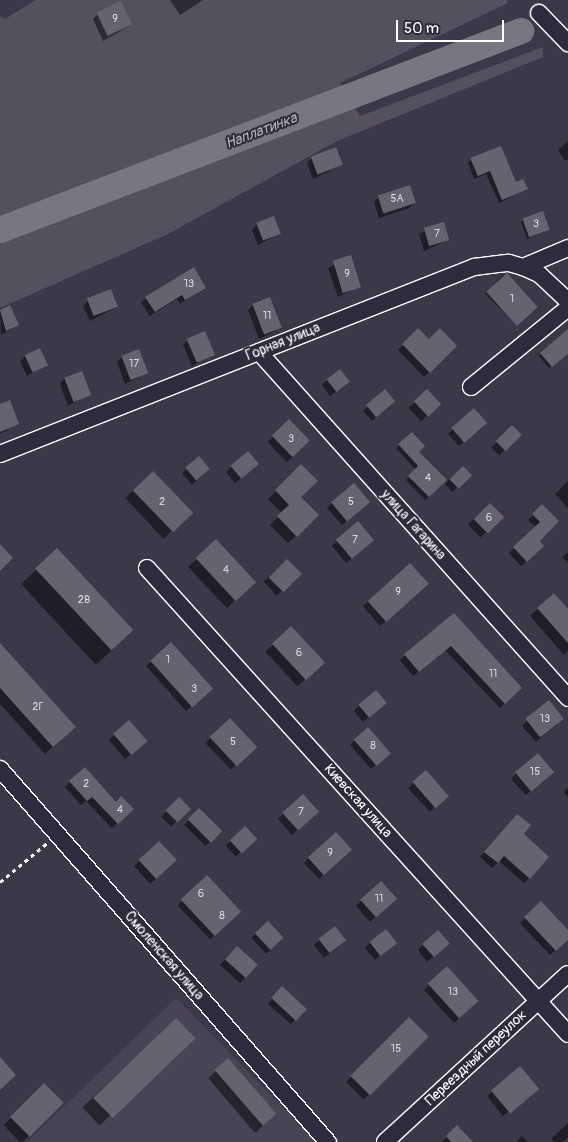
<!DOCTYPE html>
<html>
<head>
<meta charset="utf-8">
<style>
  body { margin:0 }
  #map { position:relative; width:568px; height:1142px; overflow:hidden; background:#3c3749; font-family:Pangolin,sans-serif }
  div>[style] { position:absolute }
  .built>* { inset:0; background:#494455 }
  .green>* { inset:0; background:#555060 }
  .shadow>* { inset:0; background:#0007; transform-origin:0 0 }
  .river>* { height:26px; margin:-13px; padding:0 13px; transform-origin:13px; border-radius:13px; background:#797682 }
  .building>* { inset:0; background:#666270; transform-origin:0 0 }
  .path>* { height:2.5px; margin-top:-1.25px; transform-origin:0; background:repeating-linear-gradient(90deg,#fff 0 4px,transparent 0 8px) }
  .roads { filter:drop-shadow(1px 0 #fff) drop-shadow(-1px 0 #fff) drop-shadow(0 1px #fff) drop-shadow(0 -1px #fff) }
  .minor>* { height:16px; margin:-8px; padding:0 8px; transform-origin:8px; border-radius:8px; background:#2f2a3d }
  span { translate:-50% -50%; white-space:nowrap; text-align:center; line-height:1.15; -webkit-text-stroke:4px #2f2a3d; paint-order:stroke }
  .number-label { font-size:11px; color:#d9d8db }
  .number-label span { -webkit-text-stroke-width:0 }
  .street-label { font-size:14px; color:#fff }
  .water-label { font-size:15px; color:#b5b4ba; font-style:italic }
  .scale { position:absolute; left:396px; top:20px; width:108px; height:22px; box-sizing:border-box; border:2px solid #fff; border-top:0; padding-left:6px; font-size:15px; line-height:18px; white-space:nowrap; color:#fff; -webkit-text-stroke:4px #2f2a3d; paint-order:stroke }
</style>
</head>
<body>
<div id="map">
  <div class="built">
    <i style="clip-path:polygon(176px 998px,317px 1142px,27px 1142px)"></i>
  </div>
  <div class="green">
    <i style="clip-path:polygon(36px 0,506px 0,508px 3px,340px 83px,360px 116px,543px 47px,543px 57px,337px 141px,168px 234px,0 308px,0 16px,5px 19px)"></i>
  </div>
  <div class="shadow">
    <i style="clip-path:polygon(170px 0,203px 0,180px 15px)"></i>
    <i style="clip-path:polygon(98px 14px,131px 25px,103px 41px,93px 19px)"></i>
    <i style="clip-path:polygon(568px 141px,568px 159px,565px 161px,558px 150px)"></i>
    <i style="clip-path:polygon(312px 158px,341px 165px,313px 179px,307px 163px)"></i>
    <i style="clip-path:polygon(471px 159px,516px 184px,526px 189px,499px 203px,486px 174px,474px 179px,468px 163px)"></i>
    <i style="clip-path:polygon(379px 197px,415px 203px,409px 208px,379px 218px,374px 202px)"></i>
    <i style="clip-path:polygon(523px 220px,548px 230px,527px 239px,521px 222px)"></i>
    <i style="clip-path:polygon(443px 223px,448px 240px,424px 251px,419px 234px)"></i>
    <i style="clip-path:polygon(257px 224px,280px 233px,258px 245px,252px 230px)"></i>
    <i style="clip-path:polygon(350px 257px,360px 286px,338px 297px,328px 268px)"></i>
    <i style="left:503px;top:275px;width:46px;height:26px;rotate:44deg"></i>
    <i style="clip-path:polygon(204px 288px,180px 304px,177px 299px,150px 316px,141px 303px,146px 298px)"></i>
    <i style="clip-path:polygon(88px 301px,117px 307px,90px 321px,83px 306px)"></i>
    <i style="clip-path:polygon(253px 305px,281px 328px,259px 339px,248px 310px)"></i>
    <i style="clip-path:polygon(9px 307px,17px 325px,1px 335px,0 311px)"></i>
    <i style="clip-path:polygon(418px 330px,429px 341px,456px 346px,424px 377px,398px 350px)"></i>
    <i style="clip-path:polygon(563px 335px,568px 340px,568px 353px,549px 368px,539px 356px)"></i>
    <i style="clip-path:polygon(188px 340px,214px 354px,192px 366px,183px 345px)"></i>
    <i style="clip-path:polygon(25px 356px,46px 365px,27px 376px,20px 361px)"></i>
    <i style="clip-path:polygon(122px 357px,146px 373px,125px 384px,117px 362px)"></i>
    <i style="clip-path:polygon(65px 378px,90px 394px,68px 406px,60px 384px)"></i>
    <i style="clip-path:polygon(327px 380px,348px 382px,330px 396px,322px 385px)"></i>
    <i style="left:427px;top:391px;width:18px;height:25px;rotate:47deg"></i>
    <i style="clip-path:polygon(393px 401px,372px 421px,363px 411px,368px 406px)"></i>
    <i style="clip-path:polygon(0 405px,17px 424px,0 434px)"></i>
    <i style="left:289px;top:421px;width:28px;height:30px;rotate:46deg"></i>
    <i style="clip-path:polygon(480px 427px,459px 446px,448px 434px,453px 429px)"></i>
    <i style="left:512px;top:427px;width:11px;height:29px;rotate:45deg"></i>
    <i style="clip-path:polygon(412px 433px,418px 452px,445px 480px,425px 500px,406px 480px,416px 470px,396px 448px)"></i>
    <i style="left:199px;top:458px;width:15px;height:23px;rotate:48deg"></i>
    <i style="clip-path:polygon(301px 466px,300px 497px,318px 515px,288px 543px,270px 525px,282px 513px,268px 499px)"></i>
    <i style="clip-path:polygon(231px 467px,252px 469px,235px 483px,226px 472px)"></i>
    <i style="left:153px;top:472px;width:56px;height:38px;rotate:47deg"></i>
    <i style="clip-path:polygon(450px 479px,465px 480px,452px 492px,445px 484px)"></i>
    <i style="clip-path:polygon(568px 481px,568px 508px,555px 494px)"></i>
    <i style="clip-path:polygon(332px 503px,363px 507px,342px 525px,327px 508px)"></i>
    <i style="left:490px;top:504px;width:18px;height:30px;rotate:47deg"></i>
    <i style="clip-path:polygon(542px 506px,538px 541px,542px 546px,521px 566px,509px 553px,536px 527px,528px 520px)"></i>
    <i style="clip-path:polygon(358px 523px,368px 544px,346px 563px,332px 546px)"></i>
    <i style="clip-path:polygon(216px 541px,246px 590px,227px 608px,188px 567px)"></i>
    <i style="clip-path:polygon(57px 550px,117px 645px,96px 665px,21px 584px)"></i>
    <i style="clip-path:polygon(568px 552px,568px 563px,562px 557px)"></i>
    <i style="left:287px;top:560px;width:19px;height:32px;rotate:47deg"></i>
    <i style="clip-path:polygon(410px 564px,422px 589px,380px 626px,363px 606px)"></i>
    <i style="clip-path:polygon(553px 594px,568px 611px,568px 651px,564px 655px,530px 616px)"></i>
    <i style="clip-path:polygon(454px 614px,521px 688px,500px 708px,445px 650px,413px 676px,400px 660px)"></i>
    <i style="left:291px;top:628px;width:47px;height:35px;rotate:47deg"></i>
    <i style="clip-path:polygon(171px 644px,206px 694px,186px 711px,146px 666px)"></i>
    <i style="clip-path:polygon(0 652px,67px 734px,45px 754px,0 704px)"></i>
    <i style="clip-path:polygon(359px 706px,380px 708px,363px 722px,354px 711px)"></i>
    <i style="left:229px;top:720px;width:37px;height:33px;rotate:46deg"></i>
    <i style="clip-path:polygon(527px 721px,558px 724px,536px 742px,522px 726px)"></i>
    <i style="clip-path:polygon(129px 722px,140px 746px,125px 759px,109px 740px)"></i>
    <i style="clip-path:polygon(368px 729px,384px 758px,371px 769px,350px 745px)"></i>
    <i style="clip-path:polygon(426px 771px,442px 800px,430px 812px,408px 788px)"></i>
    <i style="clip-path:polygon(516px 774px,547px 777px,526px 795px,511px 779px)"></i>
    <i style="clip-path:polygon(70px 782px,116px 804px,132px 809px,112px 828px,86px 801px,81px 805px,65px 787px)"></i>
    <i style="clip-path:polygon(568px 788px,568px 797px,564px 792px)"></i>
    <i style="left:179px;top:799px;width:14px;height:25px;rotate:45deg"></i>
    <i style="left:199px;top:810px;width:30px;height:21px;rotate:45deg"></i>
    <i style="clip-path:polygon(283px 814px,312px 817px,292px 835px,278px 819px)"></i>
    <i style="clip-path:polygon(512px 820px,529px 878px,524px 883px,499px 861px,492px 868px,480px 857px)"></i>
    <i style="left:245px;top:828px;width:15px;height:26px;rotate:48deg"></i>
    <i style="clip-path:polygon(159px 842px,171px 865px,150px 884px,134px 866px)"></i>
    <i style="clip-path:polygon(346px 855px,319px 879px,304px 863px,309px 858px)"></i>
    <i style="left:207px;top:877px;width:47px;height:41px;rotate:46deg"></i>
    <i style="clip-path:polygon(361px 901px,390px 904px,370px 922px,356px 906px)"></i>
    <i style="clip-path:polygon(541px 903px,568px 932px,568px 938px,550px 955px,520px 923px)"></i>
    <i style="left:268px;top:922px;width:22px;height:23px;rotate:47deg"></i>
    <i style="clip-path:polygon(319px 940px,340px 945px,324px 958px,314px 945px)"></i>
    <i style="clip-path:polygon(370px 943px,391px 947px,375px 960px,365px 948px)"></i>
    <i style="clip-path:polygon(423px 945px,443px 949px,427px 962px,418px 950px)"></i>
    <i style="clip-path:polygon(232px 952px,257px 965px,240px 983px,220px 965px)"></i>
    <i style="clip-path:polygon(429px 985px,472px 1006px,454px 1023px,424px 990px)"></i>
    <i style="clip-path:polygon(277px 993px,296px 1019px,291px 1024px,268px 1004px)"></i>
    <i style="left:409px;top:1019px;width:25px;height:89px;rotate:45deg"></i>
    <i style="left:176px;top:1020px;width:25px;height:128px;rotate:47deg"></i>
    <i style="clip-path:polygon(520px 1068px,532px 1094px,503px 1116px,487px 1096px)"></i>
    <i style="clip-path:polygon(216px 1071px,267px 1122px,255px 1133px,208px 1078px)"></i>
    <i style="left:44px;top:1085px;width:25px;height:57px;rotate:45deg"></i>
    <i style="clip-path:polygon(568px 1123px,568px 1137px,563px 1142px,554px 1142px,551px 1139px)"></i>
    <i style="clip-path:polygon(457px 1127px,470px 1142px,442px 1142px)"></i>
    <i style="clip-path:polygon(522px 1136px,528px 1142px,517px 1142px,517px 1141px)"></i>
  </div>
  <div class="river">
    <i style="left:0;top:230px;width:558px;rotate:-20.9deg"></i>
  </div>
  <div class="building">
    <i style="left:121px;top:1px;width:26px;height:27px;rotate:65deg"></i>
    <i style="clip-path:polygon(501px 146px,516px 182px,523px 179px,528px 189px,502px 200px,490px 171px,478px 176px,470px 158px)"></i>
    <i style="left:336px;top:147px;width:19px;height:27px;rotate:69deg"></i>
    <i style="left:410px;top:185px;width:19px;height:34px;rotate:72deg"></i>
    <i style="left:543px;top:211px;width:20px;height:22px;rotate:70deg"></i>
    <i style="left:274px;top:216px;width:19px;height:19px;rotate:69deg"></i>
    <i style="left:444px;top:222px;width:19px;height:21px;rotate:74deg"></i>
    <i style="left:351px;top:255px;width:34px;height:19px;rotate:73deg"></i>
    <i style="clip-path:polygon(194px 267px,206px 288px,185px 300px,182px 295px,155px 312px,145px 297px)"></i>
    <i style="left:507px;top:273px;width:46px;height:28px;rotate:48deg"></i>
    <i style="left:111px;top:289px;width:19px;height:26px;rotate:69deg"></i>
    <i style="left:270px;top:297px;width:33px;height:19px;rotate:69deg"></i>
    <i style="clip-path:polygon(10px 305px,19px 325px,6px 331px,0 310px)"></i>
    <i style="clip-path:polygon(418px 328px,429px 339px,440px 328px,457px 346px,430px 373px,402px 344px)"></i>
    <i style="clip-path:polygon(568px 329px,568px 354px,552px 367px,540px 353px)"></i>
    <i style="left:205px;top:331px;width:26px;height:20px;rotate:67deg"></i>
    <i style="left:40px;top:348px;width:19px;height:17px;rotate:65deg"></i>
    <i style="left:139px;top:349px;width:26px;height:19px;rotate:69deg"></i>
    <i style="left:340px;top:369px;width:16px;height:17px;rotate:52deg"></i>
    <i style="left:82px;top:371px;width:26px;height:19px;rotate:69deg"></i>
    <i style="left:385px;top:389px;width:16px;height:25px;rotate:50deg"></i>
    <i style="left:427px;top:389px;width:21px;height:18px;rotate:47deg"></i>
    <i style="clip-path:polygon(10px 400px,19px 424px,0 432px,0 404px)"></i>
    <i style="left:474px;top:408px;width:20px;height:30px;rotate:49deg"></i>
    <i style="left:289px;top:419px;width:30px;height:24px;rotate:46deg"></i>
    <i style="left:512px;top:425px;width:14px;height:23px;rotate:45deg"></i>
    <i style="clip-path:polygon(412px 432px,425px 446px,419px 452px,447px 480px,429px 497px,408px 476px,418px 466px,398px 444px)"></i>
    <i style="left:248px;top:451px;width:17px;height:23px;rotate:50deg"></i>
    <i style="left:199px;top:456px;width:17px;height:18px;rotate:50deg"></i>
    <i style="clip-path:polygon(301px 464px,318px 481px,301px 497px,319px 515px,297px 537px,277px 516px,289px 505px,275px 490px)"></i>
    <i style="left:463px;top:466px;width:13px;height:19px;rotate:45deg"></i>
    <i style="left:153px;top:471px;width:58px;height:28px;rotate:46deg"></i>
    <i style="left:354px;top:483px;width:25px;height:30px;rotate:50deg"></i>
    <i style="left:490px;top:503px;width:20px;height:23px;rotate:45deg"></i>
    <i style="clip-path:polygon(542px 504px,559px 521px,540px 541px,544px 546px,527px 562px,513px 547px,540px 522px,532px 514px)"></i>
    <i style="left:358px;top:521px;width:25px;height:29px;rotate:50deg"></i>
    <i style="left:216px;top:539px;width:59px;height:28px;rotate:47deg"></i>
    <i style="clip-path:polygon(0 544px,13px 558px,0 571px)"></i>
    <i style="left:57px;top:548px;width:112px;height:30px;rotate:47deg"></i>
    <i style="left:287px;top:559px;width:21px;height:26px;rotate:45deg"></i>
    <i style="left:410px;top:563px;width:28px;height:57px;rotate:48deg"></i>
    <i style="clip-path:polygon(554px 593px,568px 609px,568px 643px,537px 608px)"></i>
    <i style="clip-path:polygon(454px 613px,522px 688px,505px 704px,451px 646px,419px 672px,404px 654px)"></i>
    <i style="left:291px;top:626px;width:50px;height:26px;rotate:47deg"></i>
    <i style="left:171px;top:642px;width:63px;height:28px;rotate:48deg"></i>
    <i style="clip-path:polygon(0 643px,76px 727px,53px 747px,0 688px)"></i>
    <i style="left:376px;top:690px;width:17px;height:23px;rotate:50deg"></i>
    <i style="left:549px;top:700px;width:24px;height:30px;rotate:52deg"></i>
    <i style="left:230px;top:718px;width:40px;height:28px;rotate:47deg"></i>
    <i style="left:129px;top:720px;width:28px;height:21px;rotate:49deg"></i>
    <i style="left:368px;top:727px;width:35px;height:19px;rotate:49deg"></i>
    <i style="left:538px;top:753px;width:25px;height:30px;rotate:50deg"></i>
    <i style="clip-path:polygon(85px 767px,116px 802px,121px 796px,134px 809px,118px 824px,92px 797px,87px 801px,69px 781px)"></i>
    <i style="left:426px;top:770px;width:35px;height:18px;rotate:49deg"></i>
    <i style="left:303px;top:794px;width:24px;height:28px;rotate:48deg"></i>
    <i style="left:179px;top:797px;width:17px;height:19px;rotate:45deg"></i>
    <i style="left:199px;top:808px;width:33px;height:16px;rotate:45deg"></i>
    <i style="clip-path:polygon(517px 814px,531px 825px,524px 834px,549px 857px,530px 879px,504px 856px,498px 863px,484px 852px)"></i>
    <i style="left:245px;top:826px;width:18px;height:21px;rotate:47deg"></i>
    <i style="left:336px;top:832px;width:24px;height:38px;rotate:48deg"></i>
    <i style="left:159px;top:841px;width:26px;height:28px;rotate:47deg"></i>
    <i style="left:207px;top:875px;width:50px;height:36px;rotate:47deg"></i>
    <i style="left:381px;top:881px;width:24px;height:28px;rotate:48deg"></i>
    <i style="clip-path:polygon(541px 901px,568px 930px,568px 940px,556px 951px,524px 917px)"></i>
    <i style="left:268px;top:921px;width:23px;height:18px;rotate:47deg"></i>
    <i style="left:335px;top:926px;width:18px;height:21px;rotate:52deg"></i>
    <i style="left:386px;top:929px;width:18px;height:21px;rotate:52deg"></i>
    <i style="left:438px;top:930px;width:18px;height:21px;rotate:49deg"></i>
    <i style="left:237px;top:946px;width:28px;height:18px;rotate:42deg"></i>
    <i style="left:447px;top:966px;width:47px;height:26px;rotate:48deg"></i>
    <i style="left:282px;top:986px;width:34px;height:16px;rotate:43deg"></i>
    <i style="left:409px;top:1017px;width:28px;height:83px;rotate:45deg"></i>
    <i style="left:176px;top:1018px;width:28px;height:115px;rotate:46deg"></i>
    <i style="clip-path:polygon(0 1057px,16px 1075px,0 1090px)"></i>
    <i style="left:228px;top:1058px;width:74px;height:18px;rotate:49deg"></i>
    <i style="left:520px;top:1066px;width:30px;height:38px;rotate:50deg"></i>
    <i style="left:44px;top:1083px;width:28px;height:48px;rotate:45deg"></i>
    <i style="clip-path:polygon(457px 1125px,473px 1142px,451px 1142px,446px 1136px)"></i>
  </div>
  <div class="path">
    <i style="left:0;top:882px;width:61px;rotate:-39.7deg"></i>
  </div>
  <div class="roads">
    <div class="minor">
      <i style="left:539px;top:13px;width:42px;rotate:46deg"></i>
      <i style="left:523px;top:267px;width:49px;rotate:-22.9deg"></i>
      <i style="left:259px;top:352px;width:464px;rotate:48.2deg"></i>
      <i style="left:471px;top:387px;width:125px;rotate:-39.2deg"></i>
      <i style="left:0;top:454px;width:510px;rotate:-21.53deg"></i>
      <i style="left:474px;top:267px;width:35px;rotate:-7deg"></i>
      <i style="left:509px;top:263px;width:15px;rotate:16deg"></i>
      <i style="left:523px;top:267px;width:17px;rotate:24deg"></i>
      <i style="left:539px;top:274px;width:40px;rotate:43deg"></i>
      <i style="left:147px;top:568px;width:628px;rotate:47.9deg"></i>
      <i style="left:0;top:769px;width:497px;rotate:48.7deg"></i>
      <i style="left:385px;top:1142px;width:248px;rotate:-42.6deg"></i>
    </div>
  </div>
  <div class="number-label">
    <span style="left:115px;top:19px">9</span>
    <span style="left:397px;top:199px">5А</span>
    <span style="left:536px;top:224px">3</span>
    <span style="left:437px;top:234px">7</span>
    <span style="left:347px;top:274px">9</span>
    <span style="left:189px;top:284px">13</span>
    <span style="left:512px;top:299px">1</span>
    <span style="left:267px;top:316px">11</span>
    <span style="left:134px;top:364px">17</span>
    <span style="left:291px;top:439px">3</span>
    <span style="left:428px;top:478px">4</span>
    <span style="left:162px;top:502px">2</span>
    <span style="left:351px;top:502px">5</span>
    <span style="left:489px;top:518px">6</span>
    <span style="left:355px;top:540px">7</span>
    <span style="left:226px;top:570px">4</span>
    <span style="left:398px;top:592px">9</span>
    <span style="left:84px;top:600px">2В</span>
    <span style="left:299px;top:653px">6</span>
    <span style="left:168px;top:660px">1</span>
    <span style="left:493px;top:674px">11</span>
    <span style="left:194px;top:689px">3</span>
    <span style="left:38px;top:707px">2Г</span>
    <span style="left:545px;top:719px">13</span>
    <span style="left:233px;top:742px">5</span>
    <span style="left:373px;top:746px">8</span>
    <span style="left:535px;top:772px">15</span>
    <span style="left:86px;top:784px">2</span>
    <span style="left:120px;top:810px">4</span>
    <span style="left:301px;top:812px">7</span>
    <span style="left:330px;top:853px">9</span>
    <span style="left:201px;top:894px">6</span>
    <span style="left:379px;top:899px">11</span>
    <span style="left:222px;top:916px">8</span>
    <span style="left:453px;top:992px">13</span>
    <span style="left:396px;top:1049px">15</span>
  </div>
  <div class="street-label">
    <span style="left:283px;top:342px;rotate:-22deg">Горная улица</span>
    <span style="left:413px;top:525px;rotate:48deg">улица Гагарина</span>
    <span style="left:358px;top:801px;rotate:48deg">Киевская улица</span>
    <span style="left:164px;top:956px;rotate:49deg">Смоленская улица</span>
    <span style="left:476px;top:1058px;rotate:-43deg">Переездный переулок</span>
  </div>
  <div class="water-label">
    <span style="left:261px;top:131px;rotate:-21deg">Наплатинка</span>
  </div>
  <div class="scale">50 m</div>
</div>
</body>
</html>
